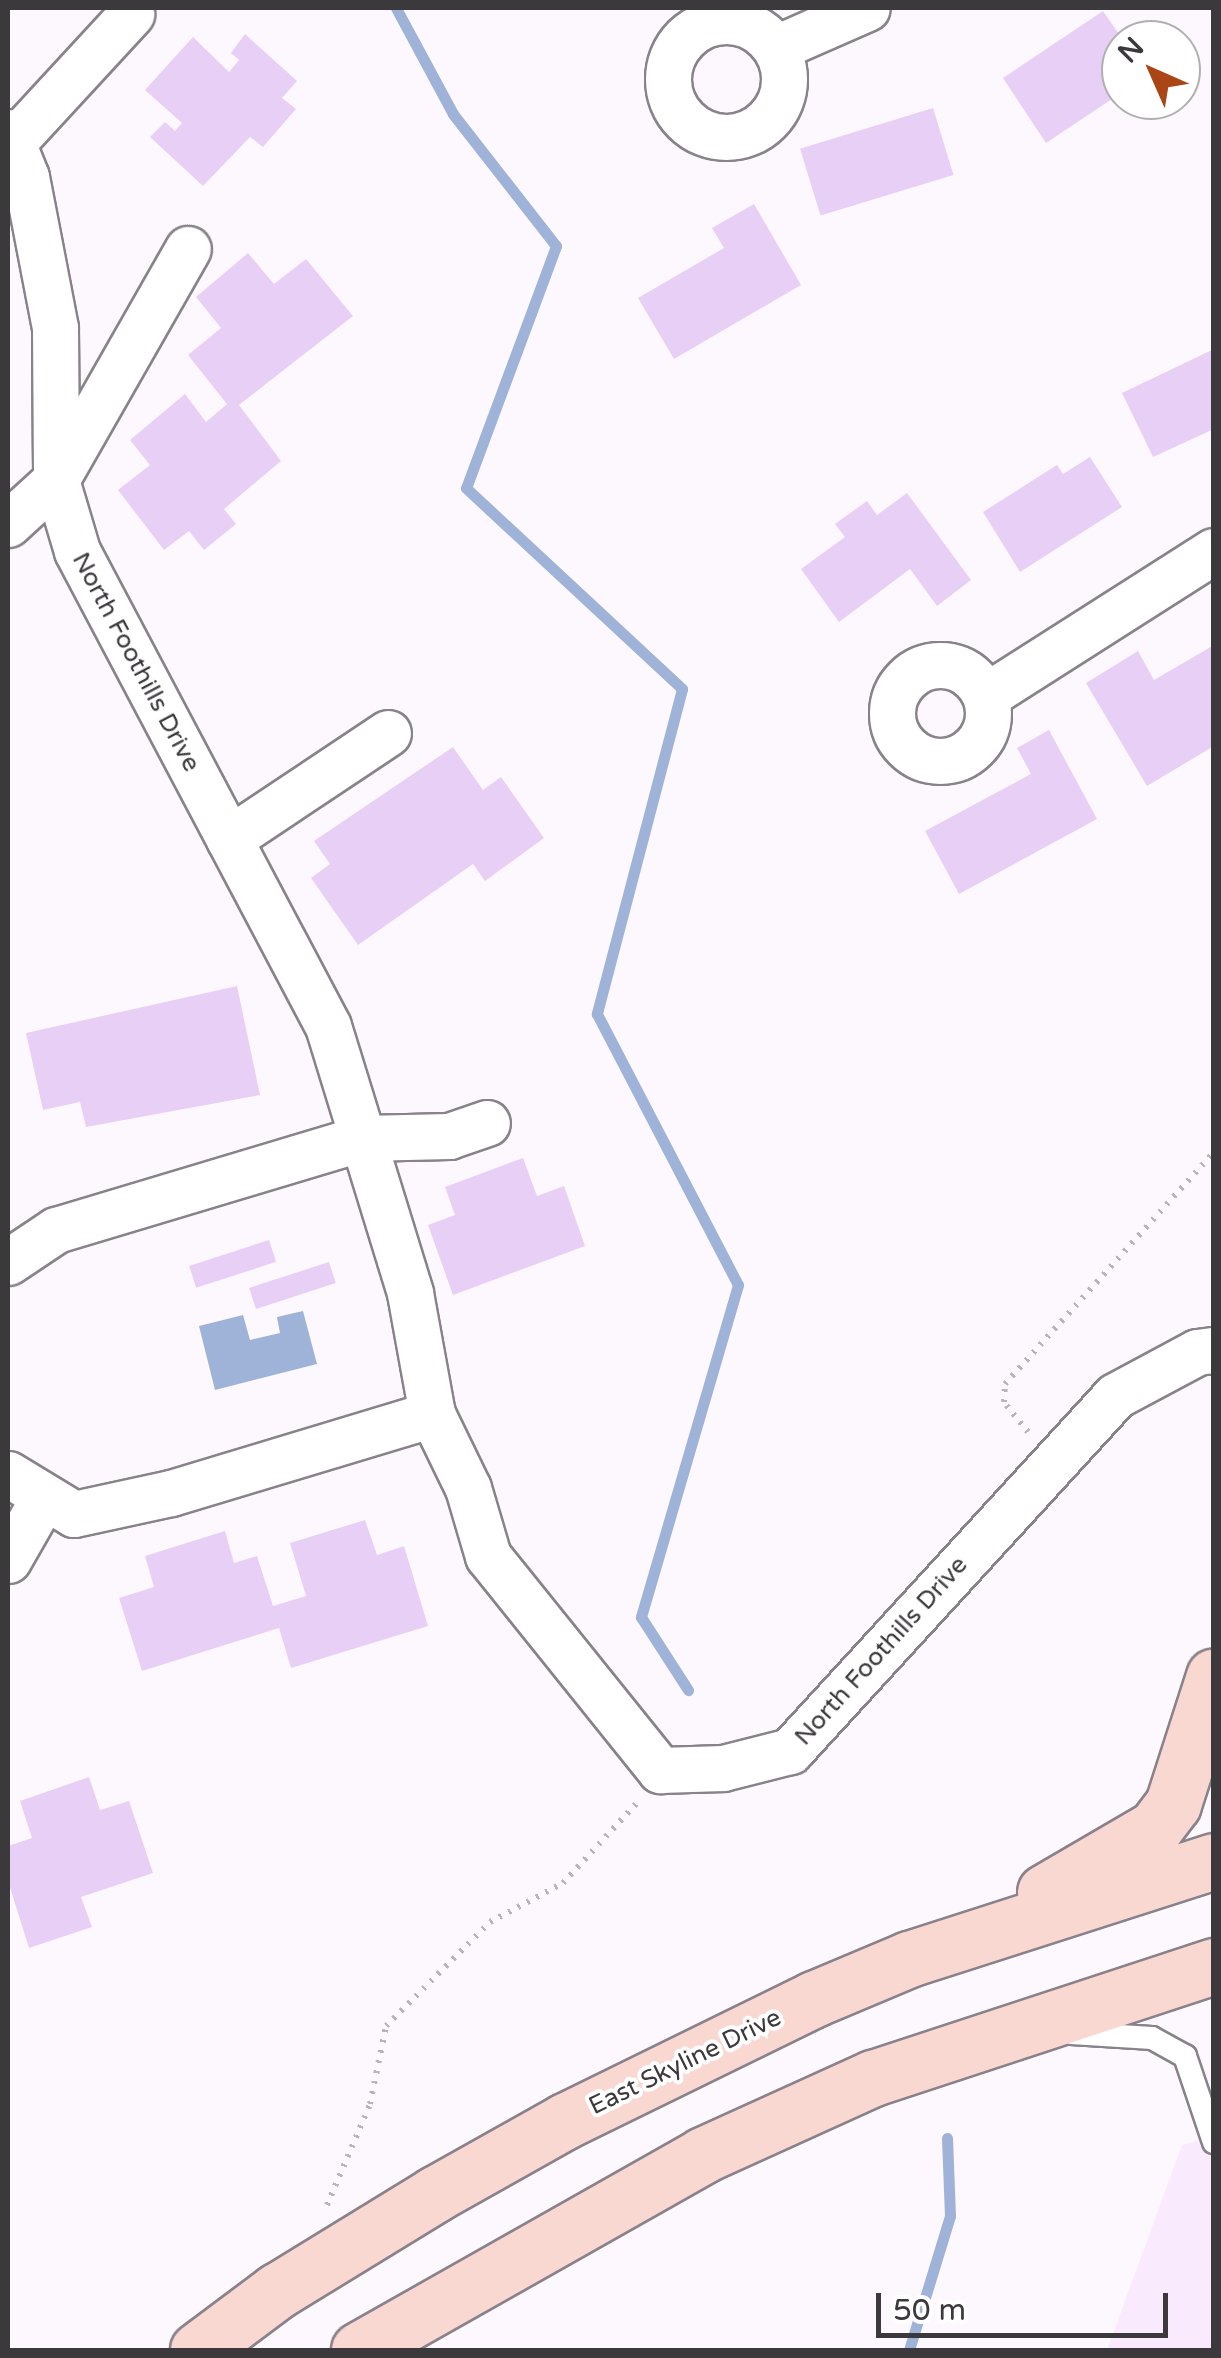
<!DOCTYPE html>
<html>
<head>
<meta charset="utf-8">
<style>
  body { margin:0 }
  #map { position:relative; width:1221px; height:2358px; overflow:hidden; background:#fdf8fe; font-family:"Varela Round",sans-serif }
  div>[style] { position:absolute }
  .commercial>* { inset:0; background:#f9eafe }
  .water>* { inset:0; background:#9eb3d7 }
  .stream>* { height:11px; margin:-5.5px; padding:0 5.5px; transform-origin:5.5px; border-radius:5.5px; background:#9eb3d7 }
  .building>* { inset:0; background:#e7cff5; transform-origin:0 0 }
  .path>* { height:6px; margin-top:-3px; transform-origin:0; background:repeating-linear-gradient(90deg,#b8b4b9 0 2.5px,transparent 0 10.5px) }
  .roads { filter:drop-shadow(2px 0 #89828b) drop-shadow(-2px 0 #89828b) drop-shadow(0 2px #89828b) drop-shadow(0 -2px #89828b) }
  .service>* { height:22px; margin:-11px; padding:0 11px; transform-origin:11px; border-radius:11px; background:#fff }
  .minor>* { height:45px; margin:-22.5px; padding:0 22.5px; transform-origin:22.5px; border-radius:22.5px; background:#fff }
  .minor>.ring { margin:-22.5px; padding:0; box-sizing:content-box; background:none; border:45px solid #fff; border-radius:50% }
  .primary>* { height:55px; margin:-27.5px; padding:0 27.5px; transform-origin:27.5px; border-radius:27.5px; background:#fad8d2 }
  span { translate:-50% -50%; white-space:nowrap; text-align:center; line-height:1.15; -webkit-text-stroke:8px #fff; paint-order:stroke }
  .street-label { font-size:25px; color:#3c393c }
  .frame { position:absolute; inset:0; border:10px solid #3c393c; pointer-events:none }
  .north { position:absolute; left:1101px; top:20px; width:100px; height:100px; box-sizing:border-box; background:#fff; border:2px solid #b1b0b1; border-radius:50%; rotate:315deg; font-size:28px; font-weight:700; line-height:40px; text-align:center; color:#3c393c }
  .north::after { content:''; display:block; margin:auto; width:35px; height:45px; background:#aa4515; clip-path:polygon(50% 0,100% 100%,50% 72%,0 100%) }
  .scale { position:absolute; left:876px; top:2293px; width:292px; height:45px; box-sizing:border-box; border:5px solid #3c393c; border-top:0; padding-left:12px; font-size:30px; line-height:35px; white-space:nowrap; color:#3c393c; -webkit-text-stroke:8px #fff; paint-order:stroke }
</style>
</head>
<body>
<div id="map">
  <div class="commercial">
    <i style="clip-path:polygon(1213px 2136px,1213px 2350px,1107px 2350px,1182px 2145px)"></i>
  </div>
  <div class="water">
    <i style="clip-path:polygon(303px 1311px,317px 1364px,215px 1390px,199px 1326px,243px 1315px,250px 1340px,280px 1333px,277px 1317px)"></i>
  </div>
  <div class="stream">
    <i style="left:396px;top:8px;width:120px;rotate:61.7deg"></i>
    <i style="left:453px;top:114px;width:167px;rotate:52deg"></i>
    <i style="left:556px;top:246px;width:258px;rotate:110.4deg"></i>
    <i style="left:466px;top:488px;width:295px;rotate:42.9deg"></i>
    <i style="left:682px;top:689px;width:336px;rotate:104.7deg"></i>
    <i style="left:597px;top:1014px;width:305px;rotate:62.5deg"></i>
    <i style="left:738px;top:1285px;width:346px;rotate:106.3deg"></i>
    <i style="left:641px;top:1617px;width:87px;rotate:57.2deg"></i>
    <i style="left:909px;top:2350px;width:140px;rotate:-73deg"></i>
    <i style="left:950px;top:2216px;width:78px;rotate:-92.2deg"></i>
  </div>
  <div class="building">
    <i style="clip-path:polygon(1103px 11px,1123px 40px,1121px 93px,1046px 143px,1003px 78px)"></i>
    <i style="clip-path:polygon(245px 34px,297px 81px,282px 98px,296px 109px,263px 147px,250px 137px,203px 186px,150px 137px,165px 122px,175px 131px,182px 123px,145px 90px,193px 37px,229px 72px,239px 60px,231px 53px)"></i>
    <i style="left:933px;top:108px;width:70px;height:139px;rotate:73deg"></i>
    <i style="clip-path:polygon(754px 204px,801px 285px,674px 359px,638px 298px,724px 248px,712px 228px)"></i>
    <i style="clip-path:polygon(248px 253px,274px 284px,306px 259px,353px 316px,239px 405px,281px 461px,224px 509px,236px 524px,204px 550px,189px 531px,164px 550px,118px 490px,150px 465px,130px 440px,185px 394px,206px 422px,227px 404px,188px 355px,221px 328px,196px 297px)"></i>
    <i style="clip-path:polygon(1214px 349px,1214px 429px,1153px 457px,1122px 393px)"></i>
    <i style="clip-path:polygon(1090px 457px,1122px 507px,1020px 572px,983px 512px,1057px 465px,1063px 474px)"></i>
    <i style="clip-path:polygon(907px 493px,971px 580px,937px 606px,910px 569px,839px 622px,801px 569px,845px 537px,835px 524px,867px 501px,877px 515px)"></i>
    <i style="clip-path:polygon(1214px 645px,1214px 746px,1147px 786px,1086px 683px,1138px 651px,1154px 680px)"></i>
    <i style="clip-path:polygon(1049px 730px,1097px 819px,959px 894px,925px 831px,1031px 774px,1017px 748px)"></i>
    <i style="clip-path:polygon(453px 747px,483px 790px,501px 777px,544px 838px,485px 881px,473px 864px,358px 945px,311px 878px,330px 864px,314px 841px)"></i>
    <i style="clip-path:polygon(237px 986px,260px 1095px,86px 1127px,80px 1102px,43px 1110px,26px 1033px)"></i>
    <i style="clip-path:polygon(523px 1158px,537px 1196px,564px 1186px,585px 1246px,453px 1295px,428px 1225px,455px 1215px,445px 1187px)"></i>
    <i style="left:269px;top:1240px;width:23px;height:84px;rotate:72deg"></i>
    <i style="left:329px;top:1262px;width:22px;height:84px;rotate:72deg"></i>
    <i style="clip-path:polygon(365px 1520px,377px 1555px,404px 1546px,428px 1626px,291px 1668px,279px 1628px,142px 1671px,119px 1598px,154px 1587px,145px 1556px,225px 1531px,234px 1563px,257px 1556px,273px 1606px,306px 1596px,290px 1543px)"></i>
    <i style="clip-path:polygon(89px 1777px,100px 1810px,129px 1801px,153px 1873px,81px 1897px,92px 1927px,29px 1948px,8px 1881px,8px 1846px,32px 1838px,20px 1801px)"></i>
  </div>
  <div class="path">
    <i style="left:1028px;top:1432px;width:38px;rotate:-129deg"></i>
    <i style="left:1004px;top:1402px;width:18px;rotate:-87deg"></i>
    <i style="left:1005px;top:1384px;width:312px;rotate:-48deg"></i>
    <i style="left:327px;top:2205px;width:110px;rotate:-66.9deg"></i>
    <i style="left:370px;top:2104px;width:80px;rotate:-78.4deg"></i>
    <i style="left:386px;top:2026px;width:147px;rotate:-45deg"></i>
    <i style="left:490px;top:1922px;width:83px;rotate:-28.1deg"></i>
    <i style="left:563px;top:1883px;width:108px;rotate:-47.3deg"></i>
  </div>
  <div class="roads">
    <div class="service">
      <i style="left:1071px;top:2033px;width:81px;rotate:3.5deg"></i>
      <i style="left:1152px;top:2038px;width:38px;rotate:29deg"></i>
      <i style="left:1185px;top:2056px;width:91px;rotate:71.4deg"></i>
    </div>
    <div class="minor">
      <i class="ring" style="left:668px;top:21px;width:71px;height:71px"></i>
      <i style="left:776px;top:48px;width:99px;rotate:-23.7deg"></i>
      <i style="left:8px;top:132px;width:48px;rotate:68.2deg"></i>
      <i style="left:26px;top:177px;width:154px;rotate:79.1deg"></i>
      <i style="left:55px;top:328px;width:152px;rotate:89.6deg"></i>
      <i style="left:56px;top:480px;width:74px;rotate:73.5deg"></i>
      <i style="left:77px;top:551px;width:537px;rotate:62.15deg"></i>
      <i style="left:328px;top:1026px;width:279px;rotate:72.9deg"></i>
      <i style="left:410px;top:1293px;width:123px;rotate:79.7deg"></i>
      <i style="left:432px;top:1414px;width:82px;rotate:64.1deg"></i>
      <i style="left:468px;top:1488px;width:71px;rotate:73.6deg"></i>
      <i style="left:488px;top:1556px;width:275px;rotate:51.2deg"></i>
      <i style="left:660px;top:1770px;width:63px;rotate:-1.8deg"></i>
      <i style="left:723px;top:1768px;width:69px;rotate:-14.2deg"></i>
      <i style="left:790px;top:1751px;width:481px;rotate:-47.5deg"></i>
      <i style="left:1115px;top:1396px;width:93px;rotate:-28.2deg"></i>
      <i style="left:1197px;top:1352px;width:17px;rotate:-7deg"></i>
      <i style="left:14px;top:141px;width:173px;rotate:-47.3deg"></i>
      <i style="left:8px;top:524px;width:65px;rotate:-42.5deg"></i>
      <i style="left:56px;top:480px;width:266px;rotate:-60.3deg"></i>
      <i class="ring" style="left:892px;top:665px;width:51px;height:51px"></i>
      <i style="left:986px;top:696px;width:270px;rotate:-32.5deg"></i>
      <i style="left:229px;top:839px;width:191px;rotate:-33.7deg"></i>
      <i style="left:8px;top:1262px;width:58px;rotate:-33.7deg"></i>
      <i style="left:56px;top:1230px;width:320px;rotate:-16.7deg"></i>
      <i style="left:363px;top:1138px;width:86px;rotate:-1.3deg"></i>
      <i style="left:449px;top:1136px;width:40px;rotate:-18.9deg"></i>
      <i style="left:8px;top:1474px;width:77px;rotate:31.2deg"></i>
      <i style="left:74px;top:1514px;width:99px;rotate:-12.2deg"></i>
      <i style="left:171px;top:1493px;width:273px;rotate:-16.8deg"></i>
      <i style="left:8px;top:1560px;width:70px;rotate:-60.2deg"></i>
    </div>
    <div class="primary">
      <i style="left:1045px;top:1892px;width:127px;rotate:-30.2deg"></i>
      <i style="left:1155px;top:1828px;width:30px;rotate:-53deg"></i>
      <i style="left:1173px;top:1804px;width:134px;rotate:-72.2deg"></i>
      <i style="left:198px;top:2350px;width:99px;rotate:-36.8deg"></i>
      <i style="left:277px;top:2291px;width:185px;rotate:-31.5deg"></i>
      <i style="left:435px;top:2194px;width:149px;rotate:-29.3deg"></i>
      <i style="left:565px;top:2121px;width:277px;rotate:-26.1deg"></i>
      <i style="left:814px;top:1999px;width:103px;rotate:-22.8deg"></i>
      <i style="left:909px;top:1959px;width:320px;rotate:-17.8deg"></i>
      <i style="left:359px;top:2350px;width:395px;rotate:-29.5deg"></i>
      <i style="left:703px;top:2155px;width:187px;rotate:-24.4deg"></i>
      <i style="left:873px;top:2078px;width:359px;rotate:-18.2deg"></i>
    </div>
  </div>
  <div class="street-label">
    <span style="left:136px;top:662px;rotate:62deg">North Foothills Drive</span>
    <span style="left:881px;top:1651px;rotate:-48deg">North Foothills Drive</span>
    <span style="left:685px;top:2062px;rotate:-26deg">East Skyline Drive</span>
  </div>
  <div class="frame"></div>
  <div class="north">N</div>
  <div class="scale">50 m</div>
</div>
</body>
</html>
